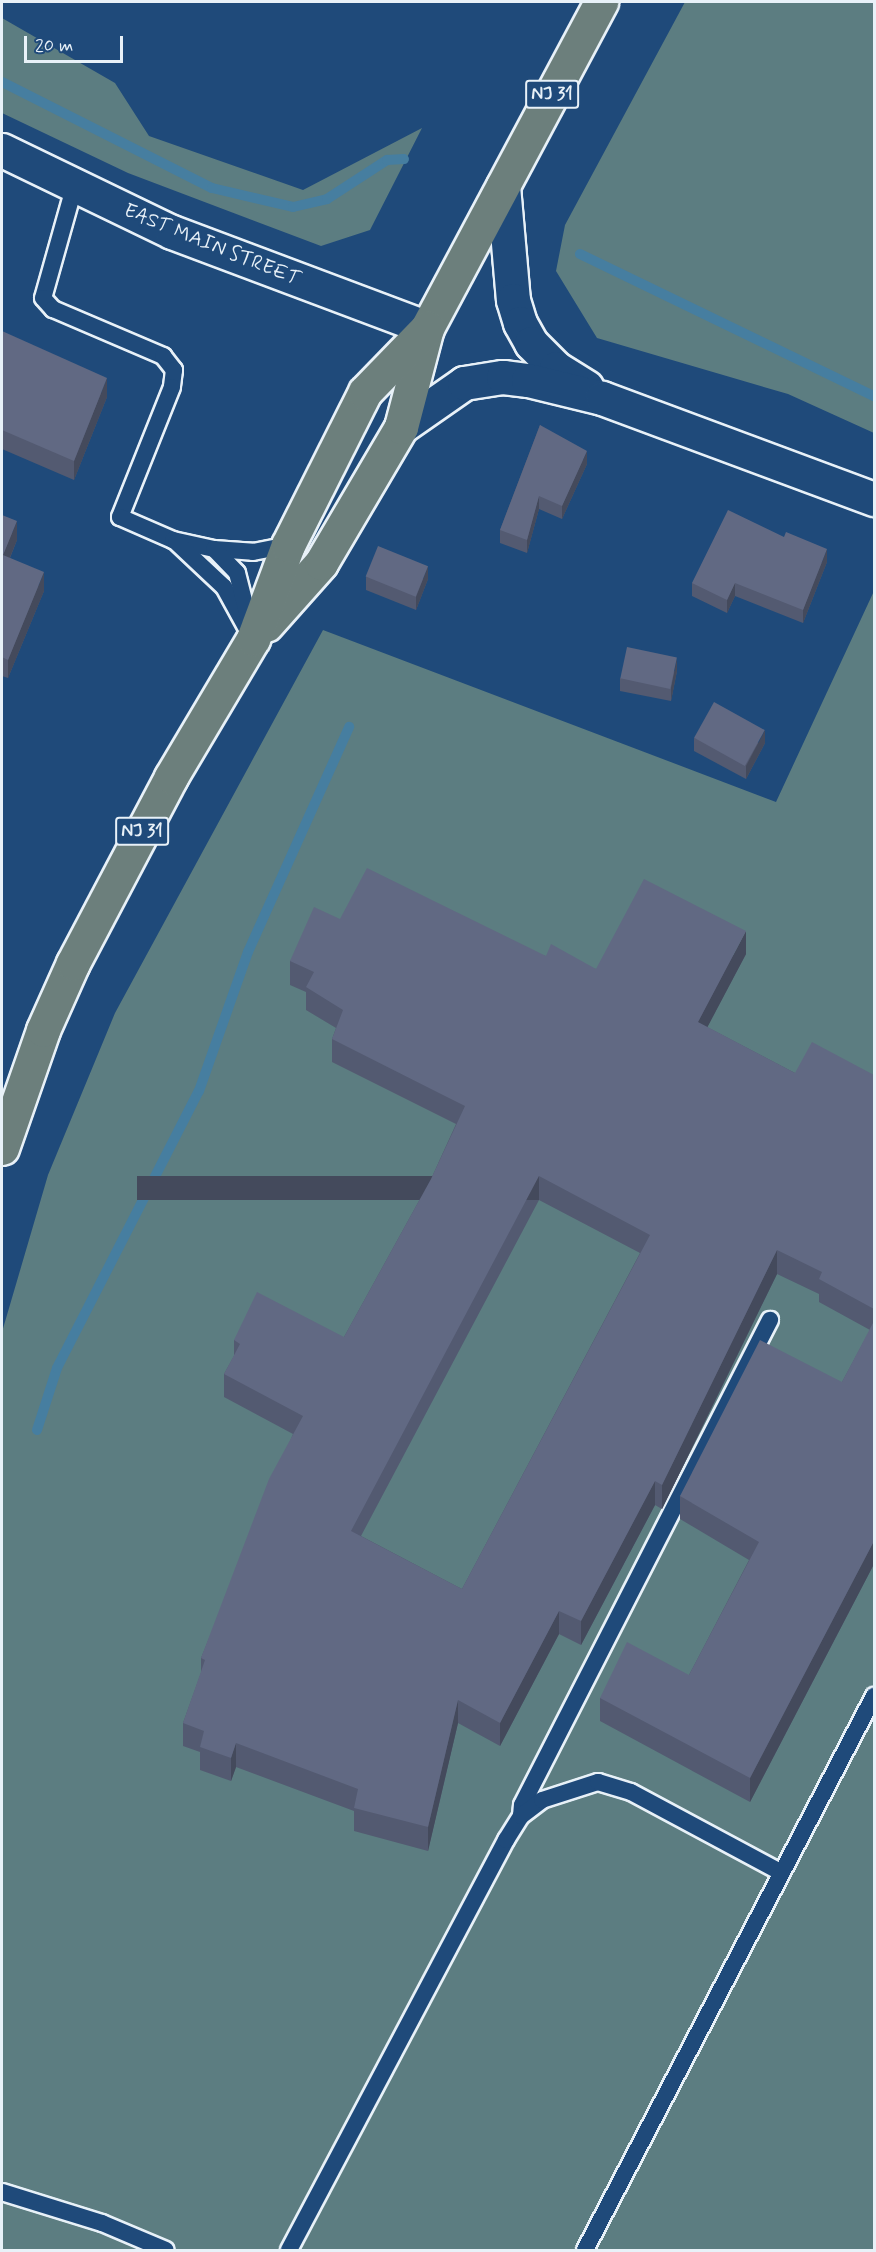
<!DOCTYPE html>
<html>
<head>
<meta charset="utf-8">
<style>
  body { margin:0 }
  #map { position:relative; width:876px; height:2252px; overflow:hidden; background:#1f4a7a; font-family:Mynerve,sans-serif }
  div>[style] { position:absolute }
  .green>* { inset:0; background:#5c7d81 }
  .stream>* { height:10px; margin:-5px; padding:0 5px; transform-origin:5px; border-radius:5px; background:#467ea0 }
  .roads { filter:drop-shadow(2px 0 #e8f1f8) drop-shadow(-2px 0 #e8f1f8) drop-shadow(0 2px #e8f1f8) drop-shadow(0 -2px #e8f1f8) }
  .service>* { height:16px; margin:-8px; padding:0 8px; transform-origin:8px; border-radius:8px; background:#1f4a7a }
  .tertiary>* { height:33px; margin:-16.5px; padding:0 16.5px; transform-origin:16.5px; border-radius:16.5px; background:#1f4a7a }
  .trunk>* { height:33px; margin:-16.5px; padding:0 16.5px; transform-origin:16.5px; border-radius:16.5px; background:#6c7f7c }
  .wall>* { inset:0; background:#535a71 }
  .shaded-wall>* { inset:0; background:#444a5c; transform-origin:0 0 }
  .building>* { inset:0; background:#616983; transform-origin:0 0 }
  span { translate:-50% -50%; white-space:nowrap; text-align:center; line-height:1.15; -webkit-text-stroke:5px #1f4a7a; paint-order:stroke }
  .shield-label span { padding:2px 4px; background:#1f4a7a; border:2px solid; border-radius:4px; -webkit-text-stroke-width:0 }
  .shield-label { font-size:18px; color:#e8f1f8; font-weight:700 }
  .street-label { font-size:20px; color:#e8f1f8 }
  .frame { position:absolute; inset:0; border:3px solid #e8f1f8; pointer-events:none }
  .scale { position:absolute; left:24px; top:36px; width:99px; height:27px; box-sizing:border-box; border:3px solid #e8f1f8; border-top:0; padding-left:8px; font-size:18px; line-height:21px; white-space:nowrap; color:#e8f1f8; -webkit-text-stroke:4px #1f4a7a; paint-order:stroke }
</style>
</head>
<body>
<div id="map">
  <div class="green">
    <i style="clip-path:polygon(685px 2px,874px 2px,874px 433px,788px 394px,597px 338px,556px 271px,565px 225px)"></i>
    <i style="clip-path:polygon(2px 18px,115px 83px,149px 136px,303px 190px,422px 128px,370px 230px,321px 246px,128px 173px,2px 113px)"></i>
    <i style="clip-path:polygon(874px 591px,874px 2250px,2px 2250px,2px 1332px,48px 1175px,115px 1013px,323px 630px,776px 802px)"></i>
  </div>
  <div class="stream">
    <i style="left:2px;top:82px;width:235px;rotate:26.8deg"></i>
    <i style="left:212px;top:188px;width:83px;rotate:13.2deg"></i>
    <i style="left:293px;top:207px;width:35px;rotate:-13deg"></i>
    <i style="left:327px;top:199px;width:72px;rotate:-33deg"></i>
    <i style="left:387px;top:160px;width:17px;rotate:-3deg"></i>
    <i style="left:580px;top:254px;width:326px;rotate:25.8deg"></i>
    <i style="left:37px;top:1430px;width:65px;rotate:-72.1deg"></i>
    <i style="left:57px;top:1368px;width:311px;rotate:-62.9deg"></i>
    <i style="left:199px;top:1091px;width:147px;rotate:-70.6deg"></i>
    <i style="left:248px;top:952px;width:247px;rotate:-65.8deg"></i>
  </div>
  <div class="roads">
    <div class="service">
      <i style="left:74px;top:188px;width:114px;rotate:105.7deg"></i>
      <i style="left:43px;top:298px;width:15px;rotate:48deg"></i>
      <i style="left:53px;top:309px;width:120px;rotate:23.1deg"></i>
      <i style="left:163px;top:356px;width:18px;rotate:52deg"></i>
      <i style="left:174px;top:370px;width:17px;rotate:97deg"></i>
      <i style="left:172px;top:387px;width:140px;rotate:111.8deg"></i>
      <i style="left:120px;top:517px;width:58px;rotate:23.5deg"></i>
      <i style="left:173px;top:540px;width:42px;rotate:12.4deg"></i>
      <i style="left:214px;top:549px;width:39px;rotate:4deg"></i>
      <i style="left:253px;top:552px;width:36px;rotate:-11deg"></i>
      <i style="left:176px;top:542px;width:66px;rotate:43.2deg"></i>
      <i style="left:224px;top:587px;width:58px;rotate:61.2deg"></i>
      <i style="left:214px;top:549px;width:33px;rotate:46deg"></i>
      <i style="left:237px;top:573px;width:53px;rotate:75.7deg"></i>
      <i style="left:521px;top:1816px;width:11px;rotate:-85deg"></i>
      <i style="left:522px;top:1805px;width:545px;rotate:-62.92deg"></i>
      <i style="left:2px;top:2192px;width:105px;rotate:17.2deg"></i>
      <i style="left:102px;top:2223px;width:69px;rotate:22.9deg"></i>
      <i style="left:289px;top:2250px;width:464px;rotate:-62.1deg"></i>
      <i style="left:506px;top:1840px;width:28px;rotate:-58deg"></i>
      <i style="left:521px;top:1816px;width:26px;rotate:-37deg"></i>
      <i style="left:542px;top:1800px;width:59px;rotate:-17.8deg"></i>
      <i style="left:598px;top:1782px;width:34px;rotate:17deg"></i>
      <i style="left:631px;top:1792px;width:171px;rotate:28.2deg"></i>
      <i style="left:585px;top:2250px;width:625px;rotate:-62.45deg"></i>
    </div>
    <div class="tertiary">
      <i style="left:2px;top:150px;width:189px;rotate:25.8deg"></i>
      <i style="left:172px;top:232px;width:272px;rotate:20.6deg"></i>
      <i style="left:503px;top:186px;width:114px;rotate:85deg"></i>
      <i style="left:513px;top:300px;width:24px;rotate:73deg"></i>
      <i style="left:520px;top:323px;width:23px;rotate:61deg"></i>
      <i style="left:531px;top:343px;width:35px;rotate:45deg"></i>
      <i style="left:556px;top:368px;width:36px;rotate:32deg"></i>
      <i style="left:401px;top:427px;width:77px;rotate:-34.9deg"></i>
      <i style="left:464px;top:383px;width:39px;rotate:-9deg"></i>
      <i style="left:503px;top:377px;width:25px;rotate:7deg"></i>
      <i style="left:528px;top:380px;width:76px;rotate:13.7deg"></i>
      <i style="left:602px;top:398px;width:290px;rotate:20.4deg"></i>
    </div>
    <div class="trunk">
      <i style="left:266px;top:625px;width:83px;rotate:-48.4deg"></i>
      <i style="left:321px;top:563px;width:158px;rotate:-59.5deg"></i>
      <i style="left:401px;top:427px;width:102px;rotate:-75.3deg"></i>
      <i style="left:427px;top:328px;width:370px;rotate:-61.9deg"></i>
      <i style="left:2px;top:1148px;width:125px;rotate:-70.8deg"></i>
      <i style="left:43px;top:1030px;width:73px;rotate:-65.9deg"></i>
      <i style="left:73px;top:963px;width:210px;rotate:-62.2deg"></i>
      <i style="left:171px;top:777px;width:161px;rotate:-59.3deg"></i>
      <i style="left:253px;top:639px;width:100px;rotate:-69.6deg"></i>
      <i style="left:288px;top:545px;width:171px;rotate:-63.3deg"></i>
      <i style="left:365px;top:392px;width:89px;rotate:-45.9deg"></i>
    </div>
  </div>
  <div class="wall">
    <i style="clip-path:polygon(2px 331px,107px 397px,74px 480px,2px 449px)"></i>
    <i style="clip-path:polygon(540px 425px,587px 464px,562px 519px,539px 509px,527px 553px,500px 543px,500px 530px)"></i>
    <i style="clip-path:polygon(2px 515px,17px 540px,10px 558px,44px 591px,8px 678px,2px 676px)"></i>
    <i style="clip-path:polygon(827px 562px,803px 623px,735px 596px,727px 613px,692px 596px,692px 583px)"></i>
    <i style="clip-path:polygon(366px 577px,428px 579px,416px 610px,366px 590px)"></i>
    <i style="clip-path:polygon(677px 671px,671px 701px,620px 691px,620px 678px)"></i>
    <i style="clip-path:polygon(694px 738px,765px 743px,746px 779px,694px 751px)"></i>
    <i style="clip-path:polygon(evenodd,340px 919px,546px 956px,596px 969px,746px 954px,707px 1027px,795px 1073px,874px 1075px,874px 1564px,750px 1802px,600px 1721px,600px 1698px,689px 1675px,749px 1560px,680px 1519px,680px 1496px,842px 1382px,870px 1330px,819px 1302px,819px 1294px,777px 1274px,662px 1509px,655px 1505px,581px 1645px,559px 1634px,500px 1746px,458px 1723px,428px 1851px,354px 1831px,354px 1811px,236px 1767px,231px 1781px,200px 1770px,200px 1752px,183px 1746px,183px 1723px,201px 1673px,201px 1658px,293px 1434px,224px 1397px,224px 1374px,234px 1356px,234px 1340px,344px 1337px,431px 1179px,456px 1124px,332px 1062px,332px 1039px,336px 1028px,306px 1010px,306px 992px,290px 985px,290px 961px,340px 919px,539px 1200px,640px 1253px,462px 1589px,361px 1536px,539px 1200px)"></i>
  </div>
  <div class="shaded-wall">
    <i style="clip-path:polygon(107px 378px,107px 397px,74px 480px,74px 461px)"></i>
    <i style="clip-path:polygon(587px 451px,587px 464px,562px 519px,562px 506px)"></i>
    <i style="clip-path:polygon(539px 496px,539px 509px,527px 553px,527px 540px)"></i>
    <i style="clip-path:polygon(17px 521px,17px 540px,3px 574px,3px 555px)"></i>
    <i style="clip-path:polygon(827px 549px,827px 562px,803px 623px,803px 610px)"></i>
    <i style="clip-path:polygon(428px 566px,428px 579px,416px 610px,416px 597px)"></i>
    <i style="clip-path:polygon(44px 572px,44px 591px,8px 678px,8px 660px)"></i>
    <i style="clip-path:polygon(735px 583px,735px 596px,727px 613px,727px 600px)"></i>
    <i style="clip-path:polygon(677px 658px,677px 671px,671px 701px,671px 688px)"></i>
    <i style="clip-path:polygon(765px 730px,765px 743px,746px 779px,746px 766px)"></i>
    <i style="clip-path:polygon(746px 931px,746px 954px,698px 1045px,698px 1022px)"></i>
    <i style="left:539px;top:1176px;width:24px;height:402px;rotate:90deg"></i>
    <i style="clip-path:polygon(777px 1250px,777px 1274px,662px 1509px,662px 1485px)"></i>
    <i style="clip-path:polygon(655px 1481px,655px 1505px,581px 1645px,581px 1621px)"></i>
    <i style="clip-path:polygon(874px 1541px,874px 1564px,750px 1802px,750px 1778px)"></i>
    <i style="clip-path:polygon(559px 1611px,559px 1634px,500px 1746px,500px 1723px)"></i>
    <i style="clip-path:polygon(458px 1700px,458px 1723px,428px 1851px,428px 1827px)"></i>
    <i style="clip-path:polygon(236px 1743px,236px 1767px,231px 1781px,231px 1758px)"></i>
  </div>
  <div class="building">
    <i style="clip-path:polygon(2px 331px,107px 378px,74px 461px,2px 430px)"></i>
    <i style="clip-path:polygon(540px 425px,587px 451px,562px 506px,539px 496px,527px 540px,500px 530px)"></i>
    <i style="clip-path:polygon(728px 510px,784px 537px,786px 532px,827px 549px,803px 610px,735px 583px,727px 600px,692px 583px)"></i>
    <i style="clip-path:polygon(2px 515px,17px 521px,3px 555px,44px 572px,8px 660px,2px 657px)"></i>
    <i style="left:378px;top:546px;width:54px;height:33px;rotate:22deg"></i>
    <i style="left:627px;top:647px;width:51px;height:32px;rotate:12deg"></i>
    <i style="left:714px;top:702px;width:58px;height:41px;rotate:29deg"></i>
    <i style="clip-path:polygon(evenodd,367px 868px,546px 956px,551px 944px,596px 969px,644px 879px,746px 931px,698px 1022px,795px 1073px,812px 1042px,874px 1075px,874px 1309px,819px 1279px,822px 1272px,777px 1250px,662px 1485px,655px 1481px,581px 1621px,559px 1611px,500px 1723px,458px 1700px,428px 1827px,354px 1808px,358px 1789px,236px 1743px,231px 1758px,200px 1747px,204px 1731px,183px 1723px,205px 1660px,201px 1658px,269px 1479px,303px 1416px,224px 1374px,240px 1344px,234px 1340px,257px 1292px,344px 1337px,431px 1179px,465px 1106px,332px 1039px,343px 1010px,306px 987px,314px 972px,290px 961px,314px 907px,340px 919px,367px 868px,539px 1176px,650px 1235px,462px 1589px,351px 1531px,539px 1176px)"></i>
    <i style="clip-path:polygon(874px 1321px,874px 1541px,750px 1778px,600px 1698px,627px 1642px,689px 1675px,759px 1542px,680px 1496px,760px 1340px,842px 1382px)"></i>
  </div>
  <div class="shield-label">
    <span style="left:552px;top:94px">NJ 31</span>
    <span style="left:142px;top:831px">NJ 31</span>
  </div>
  <div class="street-label">
    <span style="left:212px;top:245px;rotate:22deg">EAST MAIN STREET</span>
  </div>
  <div class="frame"></div>
  <div class="scale">20 m</div>
</div>
</body>
</html>
